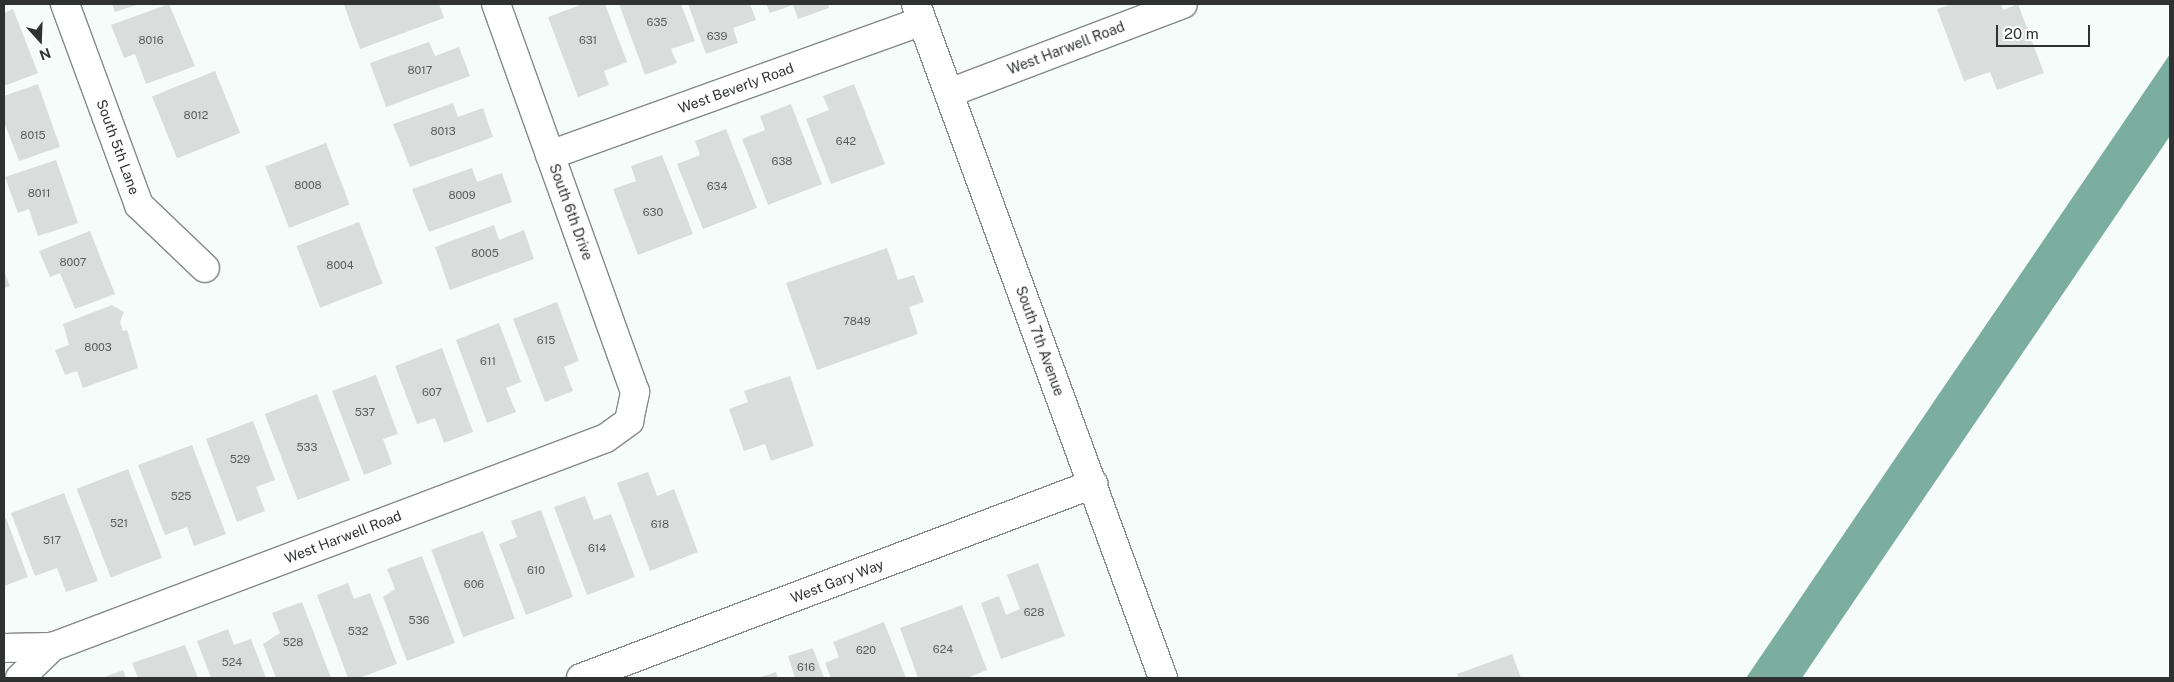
<!DOCTYPE html>
<html>
<head>
<meta charset="utf-8">
<style>
  body { margin:0 }
  #map { position:relative; width:2174px; height:682px; overflow:hidden; background:#f6fcfa; font-family:"Public Sans",sans-serif }
  div>[style] { position:absolute }
  .water>* { inset:0; background:#7cae9f }
  .building>* { inset:0; background:#d9dedc; transform-origin:0 0 }
  .roads { filter:drop-shadow(1px 0 #848988) drop-shadow(-1px 0 #848988) drop-shadow(0 1px #848988) drop-shadow(0 -1px #848988) }
  .street>* { height:28px; margin:-14px; padding:0 14px; transform-origin:14px; border-radius:14px; background:#fff }
  .secondary>* { height:28px; margin:-14px; padding:0 14px; transform-origin:14px; border-radius:14px; background:#fff }
  span { translate:-50% -50%; white-space:nowrap; text-align:center; line-height:1.15; -webkit-text-stroke:4.5px #fff; paint-order:stroke }
  .number-label { font-size:11px; color:#5a5d5c }
  .number-label span { -webkit-text-stroke-width:0 }
  .street-label { font-size:14px; color:#2f3231 }
  .frame { position:absolute; inset:0; border:5px solid #2f3231; pointer-events:none }
  .north { position:absolute; left:15px; top:15px; width:50px; height:50px; -webkit-text-stroke:4px #fff; paint-order:stroke; rotate:160deg; font-size:14px; font-weight:700; line-height:20px; text-align:center; color:#2f3231 }
  .north::after { content:''; display:block; margin:auto; width:18px; height:22px; background:#2f3231; clip-path:polygon(50% 0,100% 100%,50% 72%,0 100%) }
  .scale { position:absolute; left:1996px; top:25px; width:94px; height:22px; box-sizing:border-box; border:2px solid #2f3231; border-top:0; padding-left:6px; font-size:15px; line-height:18px; white-space:nowrap; color:#2f3231; -webkit-text-stroke:4px #fff; paint-order:stroke }
</style>
</head>
<body>
<div id="map">
  <div class="water">
    <i style="clip-path:polygon(2170px 54px,2170px 136px,1827px 641px,1802px 678px,1746px 678px)"></i>
  </div>
  <div class="building">
    <i style="clip-path:polygon(112px 4px,140px 4px,115px 12px)"></i>
    <i style="clip-path:polygon(169px 4px,195px 66px,146px 84px,135px 54px,124px 58px,111px 25px)"></i>
    <i style="clip-path:polygon(348px 4px,439px 4px,444px 18px,360px 49px,344px 5px)"></i>
    <i style="clip-path:polygon(583px 4px,605px 4px,627px 62px,604px 71px,609px 85px,578px 97px,548px 17px)"></i>
    <i style="clip-path:polygon(619px 4px,681px 4px,695px 41px,671px 49px,677px 63px,645px 75px)"></i>
    <i style="clip-path:polygon(688px 4px,750px 4px,756px 20px,733px 28px,738px 43px,706px 54px)"></i>
    <i style="clip-path:polygon(766px 4px,828px 4px,829px 8px,798px 19px,793px 5px,770px 13px)"></i>
    <i style="clip-path:polygon(1952px 4px,2001px 4px,2003px 10px,2018px 4px,2044px 73px,1997px 90px,1990px 72px,1964px 81px,1937px 9px)"></i>
    <i style="clip-path:polygon(13px 9px,38px 73px,4px 86px,4px 13px)"></i>
    <i style="clip-path:polygon(429px 42px,435px 56px,459px 47px,470px 76px,386px 107px,370px 63px)"></i>
    <i style="left:215px;top:71px;width:67px;height:68px;rotate:68deg"></i>
    <i style="clip-path:polygon(38px 84px,60px 147px,19px 161px,4px 122px,4px 96px)"></i>
    <i style="clip-path:polygon(854px 84px,885px 164px,831px 184px,806px 119px,829px 110px,823px 96px)"></i>
    <i style="clip-path:polygon(453px 103px,458px 117px,483px 108px,493px 137px,410px 167px,393px 124px)"></i>
    <i style="clip-path:polygon(791px 104px,822px 184px,768px 205px,742px 139px,765px 130px,760px 116px)"></i>
    <i style="clip-path:polygon(726px 129px,757px 208px,703px 229px,677px 164px,700px 155px,695px 141px)"></i>
    <i style="left:326px;top:143px;width:66px;height:65px;rotate:69deg"></i>
    <i style="clip-path:polygon(662px 155px,693px 234px,638px 255px,613px 189px,636px 181px,631px 166px)"></i>
    <i style="clip-path:polygon(56px 160px,78px 223px,38px 236px,29px 209px,18px 213px,5px 177px)"></i>
    <i style="clip-path:polygon(472px 168px,477px 182px,502px 173px,512px 202px,429px 232px,412px 189px)"></i>
    <i style="left:359px;top:222px;width:66px;height:67px;rotate:69deg"></i>
    <i style="clip-path:polygon(494px 225px,499px 240px,524px 230px,534px 259px,450px 290px,435px 247px)"></i>
    <i style="clip-path:polygon(90px 231px,115px 294px,75px 309px,60px 273px,50px 277px,39px 251px)"></i>
    <i style="clip-path:polygon(887px 248px,898px 280px,914px 275px,924px 302px,909px 307px,918px 334px,817px 370px,786px 283px)"></i>
    <i style="clip-path:polygon(4px 271px,10px 286px,4px 288px)"></i>
    <i style="clip-path:polygon(557px 302px,579px 361px,564px 367px,573px 391px,545px 402px,513px 319px)"></i>
    <i style="clip-path:polygon(112px 305px,124px 312px,120px 322px,123px 331px,127px 330px,138px 368px,83px 388px,77px 371px,65px 375px,55px 350px,69px 345px,63px 324px)"></i>
    <i style="clip-path:polygon(499px 323px,521px 382px,506px 388px,516px 412px,487px 423px,456px 340px)"></i>
    <i style="clip-path:polygon(442px 348px,473px 432px,444px 443px,435px 418px,417px 424px,395px 366px)"></i>
    <i style="clip-path:polygon(376px 375px,398px 434px,383px 439px,392px 464px,364px 475px,332px 391px)"></i>
    <i style="clip-path:polygon(790px 376px,814px 446px,771px 461px,765px 444px,744px 451px,729px 409px,748px 402px,744px 391px)"></i>
    <i style="left:317px;top:394px;width:92px;height:56px;rotate:69deg"></i>
    <i style="clip-path:polygon(253px 421px,275px 480px,256px 487px,265px 511px,237px 522px,206px 439px)"></i>
    <i style="clip-path:polygon(192px 445px,226px 534px,194px 546px,187px 527px,165px 535px,138px 465px)"></i>
    <i style="left:128px;top:469px;width:95px;height:55px;rotate:69deg"></i>
    <i style="clip-path:polygon(648px 472px,657px 496px,674px 489px,698px 552px,650px 571px,617px 483px)"></i>
    <i style="clip-path:polygon(64px 493px,98px 581px,66px 592px,57px 568px,35px 576px,11px 513px)"></i>
    <i style="clip-path:polygon(585px 496px,594px 520px,611px 514px,635px 577px,587px 595px,554px 507px)"></i>
    <i style="clip-path:polygon(541px 510px,573px 597px,526px 615px,499px 544px,517px 537px,511px 521px)"></i>
    <i style="clip-path:polygon(6px 518px,28px 577px,4px 586px,4px 519px)"></i>
    <i style="left:483px;top:531px;width:93px;height:55px;rotate:70deg"></i>
    <i style="clip-path:polygon(422px 556px,455px 643px,407px 661px,383px 597px,395px 589px,387px 569px)"></i>
    <i style="clip-path:polygon(1038px 563px,1065px 636px,1001px 659px,981px 603px,999px 596px,1006px 615px,1020px 609px,1007px 575px)"></i>
    <i style="clip-path:polygon(348px 583px,354px 599px,370px 593px,397px 664px,359px 678px,348px 678px,317px 595px)"></i>
    <i style="clip-path:polygon(302px 602px,331px 678px,276px 678px,263px 644px,280px 633px,272px 613px)"></i>
    <i style="clip-path:polygon(962px 605px,987px 670px,967px 678px,918px 678px,900px 628px)"></i>
    <i style="clip-path:polygon(884px 622px,906px 678px,831px 678px,825px 663px,839px 657px,833px 642px)"></i>
    <i style="clip-path:polygon(228px 629px,234px 645px,251px 639px,266px 678px,211px 678px,197px 641px)"></i>
    <i style="clip-path:polygon(185px 645px,198px 678px,138px 678px,132px 663px)"></i>
    <i style="clip-path:polygon(813px 648px,824px 678px,795px 678px,788px 656px)"></i>
    <i style="clip-path:polygon(1512px 654px,1521px 678px,1459px 678px,1457px 674px)"></i>
    <i style="clip-path:polygon(123px 670px,126px 678px,102px 678px)"></i>
    <i style="clip-path:polygon(776px 672px,778px 678px,758px 678px)"></i>
  </div>
  <div class="roads">
    <div class="street">
      <i style="left:65px;top:4px;width:214px;rotate:69.8deg"></i>
      <i style="left:139px;top:205px;width:91px;rotate:43.7deg"></i>
      <i style="left:949px;top:93px;width:250px;rotate:-20.8deg"></i>
      <i style="left:550px;top:155px;width:395px;rotate:-19.8deg"></i>
      <i style="left:4px;top:648px;width:48px;rotate:-1.2deg"></i>
      <i style="left:52px;top:647px;width:592px;rotate:-20.67deg"></i>
      <i style="left:606px;top:438px;width:29px;rotate:-36deg"></i>
      <i style="left:629px;top:421px;width:30px;rotate:-78deg"></i>
      <i style="left:635px;top:392px;width:412px;rotate:-109.7deg"></i>
      <i style="left:20px;top:678px;width:45px;rotate:-44.1deg"></i>
      <i style="left:581px;top:678px;width:548px;rotate:-20.75deg"></i>
    </div>
    <div class="secondary">
      <i style="left:916px;top:4px;width:718px;rotate:69.87deg"></i>
    </div>
  </div>
  <div class="number-label">
    <span style="left:657px;top:22px">635</span>
    <span style="left:717px;top:36px">639</span>
    <span style="left:151px;top:40px">8016</span>
    <span style="left:588px;top:40px">631</span>
    <span style="left:420px;top:70px">8017</span>
    <span style="left:196px;top:115px">8012</span>
    <span style="left:443px;top:131px">8013</span>
    <span style="left:33px;top:135px">8015</span>
    <span style="left:846px;top:141px">642</span>
    <span style="left:782px;top:161px">638</span>
    <span style="left:308px;top:185px">8008</span>
    <span style="left:717px;top:186px">634</span>
    <span style="left:39px;top:193px">8011</span>
    <span style="left:462px;top:195px">8009</span>
    <span style="left:653px;top:212px">630</span>
    <span style="left:485px;top:253px">8005</span>
    <span style="left:73px;top:262px">8007</span>
    <span style="left:340px;top:265px">8004</span>
    <span style="left:857px;top:321px">7849</span>
    <span style="left:546px;top:340px">615</span>
    <span style="left:98px;top:347px">8003</span>
    <span style="left:488px;top:361px">611</span>
    <span style="left:432px;top:392px">607</span>
    <span style="left:365px;top:412px">537</span>
    <span style="left:307px;top:447px">533</span>
    <span style="left:240px;top:459px">529</span>
    <span style="left:181px;top:496px">525</span>
    <span style="left:119px;top:523px">521</span>
    <span style="left:660px;top:524px">618</span>
    <span style="left:52px;top:540px">517</span>
    <span style="left:597px;top:548px">614</span>
    <span style="left:536px;top:570px">610</span>
    <span style="left:474px;top:584px">606</span>
    <span style="left:1034px;top:612px">628</span>
    <span style="left:419px;top:620px">536</span>
    <span style="left:358px;top:631px">532</span>
    <span style="left:293px;top:642px">528</span>
    <span style="left:943px;top:649px">624</span>
    <span style="left:866px;top:650px">620</span>
    <span style="left:232px;top:662px">524</span>
    <span style="left:806px;top:667px">616</span>
  </div>
  <div class="street-label">
    <span style="left:1066px;top:48px;rotate:-21deg">West Harwell Road</span>
    <span style="left:736px;top:88px;rotate:-20deg">West Beverly Road</span>
    <span style="left:118px;top:147px;rotate:70deg">South 5th Lane</span>
    <span style="left:571px;top:212px;rotate:70deg">South 6th Drive</span>
    <span style="left:1040px;top:341px;rotate:70deg">South 7th Avenue</span>
    <span style="left:343px;top:537px;rotate:-21deg">West Harwell Road</span>
    <span style="left:837px;top:581px;rotate:-21deg">West Gary Way</span>
  </div>
  <div class="frame"></div>
  <div class="north">N</div>
  <div class="scale">20 m</div>
</div>
</body>
</html>
